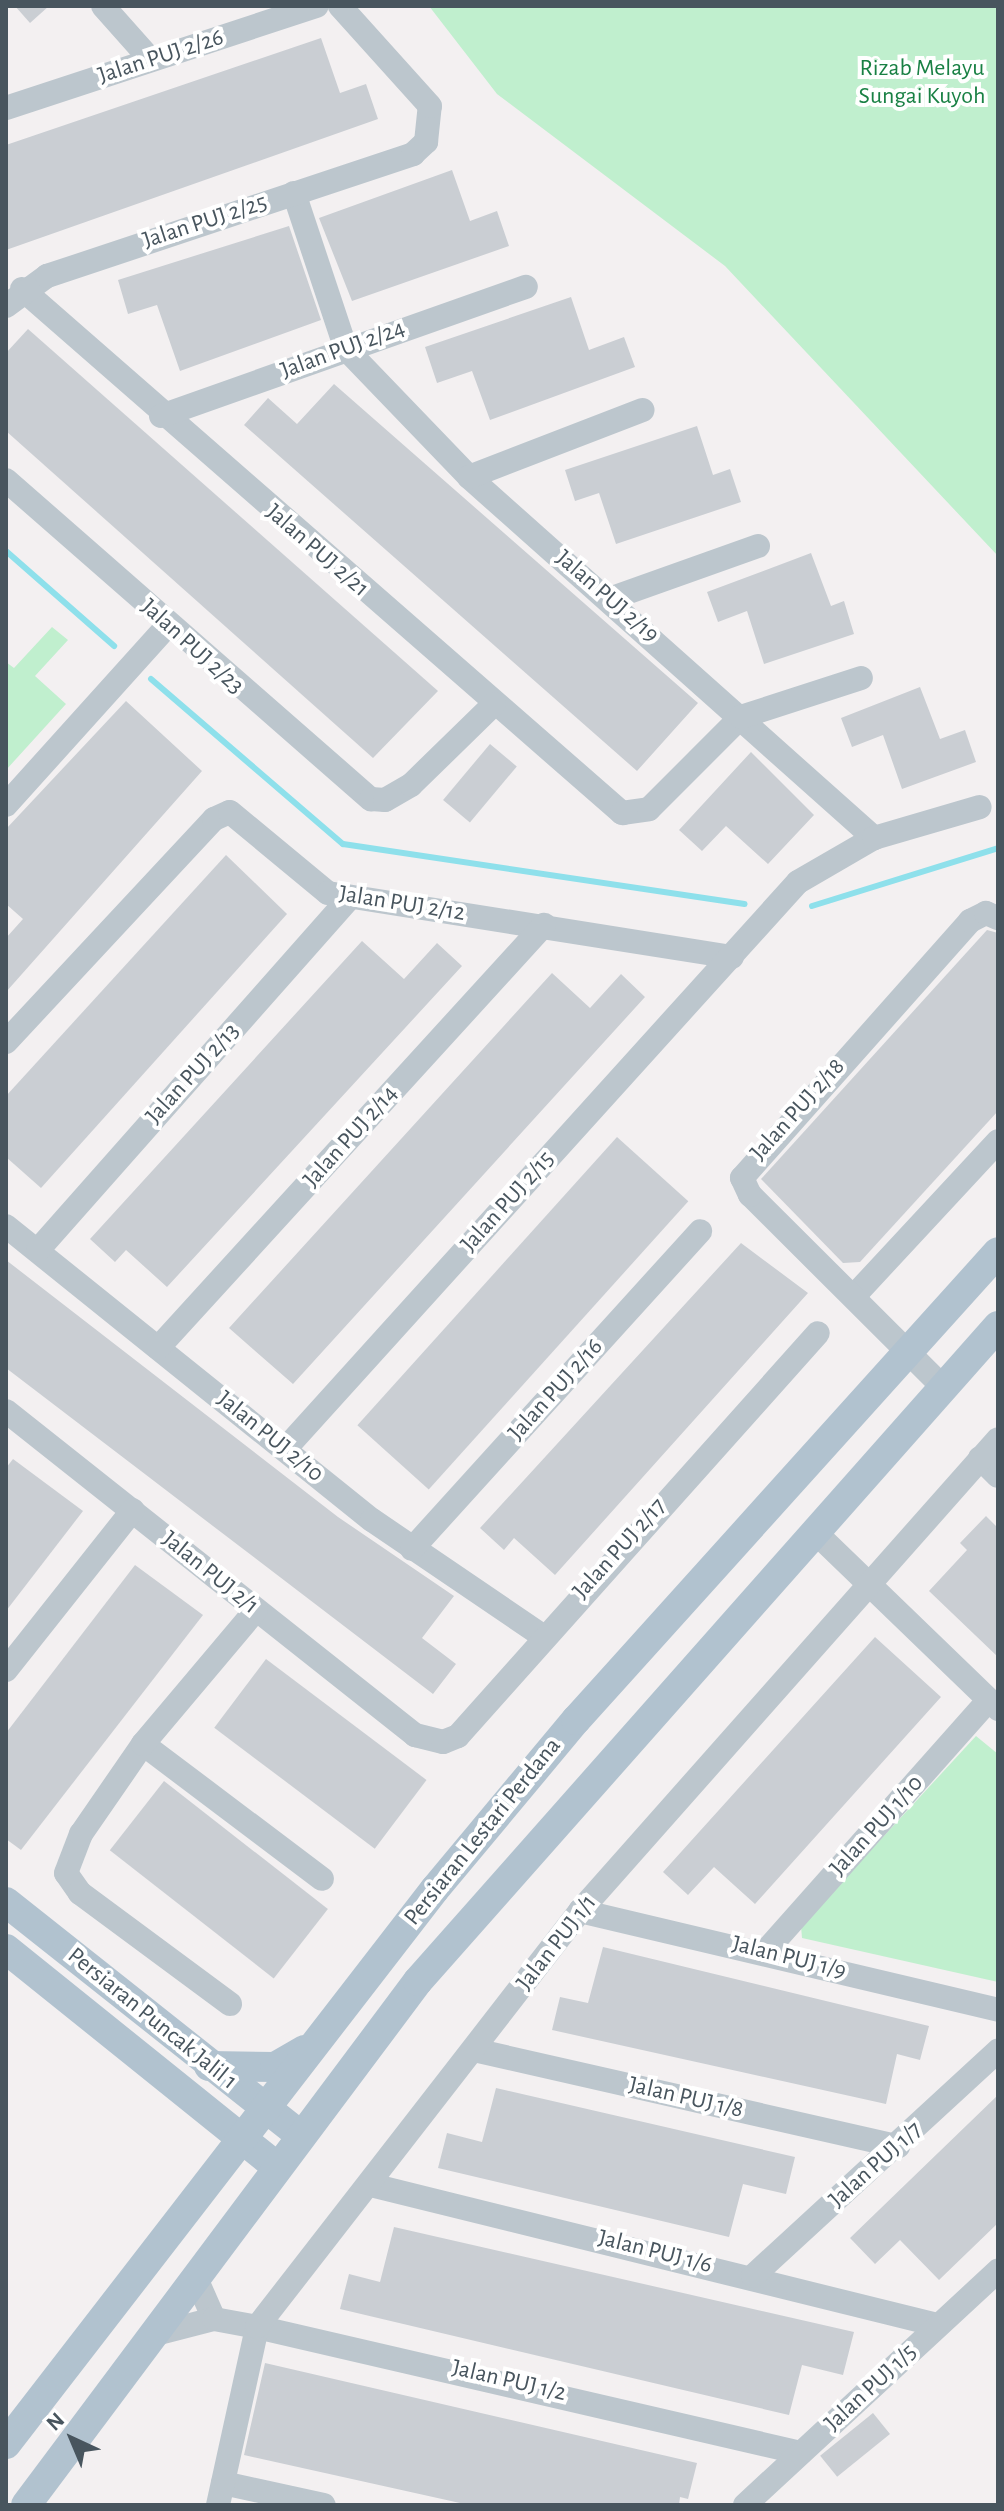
<!DOCTYPE html>
<html>
<head>
<meta charset="utf-8">
<style>
  body { margin:0 }
  #map { position:relative; width:1004px; height:2511px; overflow:hidden; background:#f3f0f1; font-family:"Alegreya Sans",sans-serif }
  div>[style] { position:absolute }
  .green>* { inset:0; background:#c0efce }
  .stream>* { height:6px; margin:-3px; padding:0 3px; transform-origin:3px; border-radius:3px; background:#8ee0eb }
  .building>* { inset:0; background:#caced3; transform-origin:0 0 }
  .minor>* { height:24px; margin:-12px; padding:0 12px; transform-origin:12px; border-radius:12px; background:#bcc6cd }
  .major>* { height:30px; margin:-15px; padding:0 15px; transform-origin:15px; border-radius:15px; background:#b1c2cf }
  span { translate:-50% -50%; white-space:nowrap; text-align:center; line-height:1.15; -webkit-text-stroke:8px #fff; paint-order:stroke }
  .street-label { font-size:24px; color:#48555e }
  .park-label { font-size:24px; color:#198044 }
  .frame { position:absolute; inset:0; border:8px solid #48555e; pointer-events:none }
  .north { position:absolute; left:32px; top:2399px; width:80px; height:80px; -webkit-text-stroke:6px #fff; paint-order:stroke; rotate:316deg; font-size:22px; font-weight:700; line-height:32px; text-align:center; color:#48555e }
  .north::after { content:''; display:block; margin:auto; width:28px; height:36px; background:#48555e; clip-path:polygon(50% 0,100% 100%,50% 72%,0 100%) }
</style>
</head>
<body>
<div id="map">
  <div class="green">
    <i style="clip-path:polygon(429px 6px,998px 6px,998px 556px,725px 266px,497px 94px)"></i>
    <i style="clip-path:polygon(52px 627px,68px 640px,35px 676px,66px 704px,6px 770px,6px 662px,14px 668px)"></i>
    <i style="clip-path:polygon(976px 1736px,998px 1754px,998px 1982px,802px 1938px,801px 1926px)"></i>
  </div>
  <div class="stream">
    <i style="left:6px;top:551px;width:144px;rotate:41.3deg"></i>
    <i style="left:151px;top:679px;width:253px;rotate:40.7deg"></i>
    <i style="left:343px;top:844px;width:406px;rotate:8.5deg"></i>
    <i style="left:812px;top:906px;width:195px;rotate:-17.3deg"></i>
  </div>
  <div class="building">
    <i style="clip-path:polygon(15px 6px,49px 6px,30px 23px)"></i>
    <i style="clip-path:polygon(321px 38px,340px 93px,366px 84px,378px 119px,6px 250px,6px 145px)"></i>
    <i style="clip-path:polygon(452px 170px,470px 221px,497px 211px,509px 246px,352px 301px,319px 218px)"></i>
    <i style="clip-path:polygon(289px 226px,321px 320px,180px 371px,157px 305px,128px 314px,118px 280px)"></i>
    <i style="clip-path:polygon(571px 297px,589px 350px,624px 337px,635px 367px,490px 420px,472px 371px,437px 383px,425px 347px)"></i>
    <i style="clip-path:polygon(28px 329px,438px 691px,373px 758px,6px 431px,6px 353px)"></i>
    <i style="clip-path:polygon(334px 384px,698px 703px,637px 771px,244px 425px,268px 398px,297px 424px)"></i>
    <i style="clip-path:polygon(697px 426px,713px 475px,730px 469px,741px 502px,616px 544px,599px 493px,575px 501px,565px 470px)"></i>
    <i style="clip-path:polygon(811px 553px,831px 606px,844px 601px,854px 634px,764px 664px,747px 611px,718px 622px,707px 592px)"></i>
    <i style="clip-path:polygon(920px 687px,940px 739px,965px 730px,976px 762px,902px 789px,883px 735px,852px 747px,841px 718px)"></i>
    <i style="clip-path:polygon(126px 701px,202px 771px,6px 992px,6px 938px,23px 919px,6px 904px,6px 829px)"></i>
    <i style="left:490px;top:744px;width:35px;height:73px;rotate:40deg"></i>
    <i style="clip-path:polygon(751px 752px,814px 815px,768px 864px,726px 826px,702px 851px,679px 830px)"></i>
    <i style="clip-path:polygon(226px 855px,287px 914px,41px 1188px,6px 1157px,6px 1096px)"></i>
    <i style="clip-path:polygon(987px 930px,998px 933px,998px 1111px,860px 1262px,843px 1263px,761px 1179px)"></i>
    <i style="clip-path:polygon(362px 941px,404px 979px,437px 943px,462px 966px,167px 1287px,126px 1250px,115px 1262px,90px 1239px)"></i>
    <i style="clip-path:polygon(552px 973px,590px 1008px,621px 974px,645px 997px,293px 1384px,229px 1328px)"></i>
    <i style="left:617px;top:1137px;width:96px;height:388px;rotate:42deg"></i>
    <i style="clip-path:polygon(741px 1243px,808px 1293px,555px 1575px,514px 1538px,504px 1550px,480px 1528px)"></i>
    <i style="clip-path:polygon(6px 1260px,338px 1517px,454px 1596px,422px 1638px,456px 1664px,433px 1694px,6px 1368px)"></i>
    <i style="clip-path:polygon(13px 1459px,83px 1511px,6px 1611px,6px 1468px)"></i>
    <i style="clip-path:polygon(986px 1516px,998px 1528px,998px 1657px,929px 1591px,967px 1550px,960px 1543px)"></i>
    <i style="clip-path:polygon(135px 1565px,203px 1615px,21px 1850px,6px 1839px,6px 1733px)"></i>
    <i style="clip-path:polygon(875px 1637px,941px 1697px,755px 1904px,714px 1867px,688px 1895px,663px 1872px)"></i>
    <i style="left:266px;top:1659px;width:201px;height:86px;rotate:37deg"></i>
    <i style="left:164px;top:1781px;width:208px;height:88px;rotate:38deg"></i>
    <i style="clip-path:polygon(603px 1947px,929px 2026px,920px 2060px,897px 2054px,886px 2104px,552px 2030px,560px 1997px,588px 2003px)"></i>
    <i style="clip-path:polygon(496px 2088px,795px 2157px,786px 2194px,743px 2184px,729px 2237px,438px 2168px,447px 2133px,482px 2142px)"></i>
    <i style="clip-path:polygon(998px 2095px,998px 2223px,939px 2280px,900px 2240px,875px 2264px,850px 2238px)"></i>
    <i style="clip-path:polygon(394px 2227px,854px 2332px,843px 2375px,802px 2365px,789px 2415px,340px 2309px,349px 2274px,380px 2282px)"></i>
    <i style="clip-path:polygon(265px 2363px,697px 2463px,688px 2499px,680px 2497px,679px 2505px,469px 2505px,244px 2455px)"></i>
    <i style="left:873px;top:2413px;width:27px;height:68px;rotate:51deg"></i>
  </div>
  <div class="minor">
    <i style="left:103px;top:6px;width:72px;rotate:48.4deg"></i>
    <i style="left:6px;top:108px;width:327px;rotate:-18.2deg"></i>
    <i style="left:294px;top:193px;width:164px;rotate:71.6deg"></i>
    <i style="left:346px;top:349px;width:178px;rotate:46.1deg"></i>
    <i style="left:469px;top:477px;width:543px;rotate:41.71deg"></i>
    <i style="left:22px;top:289px;width:797px;rotate:41.13deg"></i>
    <i style="left:622px;top:813px;width:27px;rotate:-8deg"></i>
    <i style="left:649px;top:809px;width:130px;rotate:-45deg"></i>
    <i style="left:741px;top:717px;width:126px;rotate:-18deg"></i>
    <i style="left:6px;top:306px;width:51px;rotate:-36.2deg"></i>
    <i style="left:47px;top:276px;width:386px;rotate:-18.4deg"></i>
    <i style="left:413px;top:154px;width:18px;rotate:-43deg"></i>
    <i style="left:426px;top:142px;width:36px;rotate:-84deg"></i>
    <i style="left:430px;top:106px;width:135px;rotate:-132deg"></i>
    <i style="left:161px;top:416px;width:387px;rotate:-19.5deg"></i>
    <i style="left:469px;top:477px;width:186px;rotate:-21.1deg"></i>
    <i style="left:6px;top:480px;width:485px;rotate:41.2deg"></i>
    <i style="left:371px;top:799px;width:14px;rotate:4deg"></i>
    <i style="left:385px;top:800px;width:30px;rotate:-30deg"></i>
    <i style="left:411px;top:785px;width:116px;rotate:-44.3deg"></i>
    <i style="left:612px;top:598px;width:155px;rotate:-19.6deg"></i>
    <i style="left:6px;top:805px;width:242px;rotate:-48deg"></i>
    <i style="left:6px;top:1042px;width:305px;rotate:-47deg"></i>
    <i style="left:214px;top:819px;width:17px;rotate:-24deg"></i>
    <i style="left:230px;top:812px;width:127px;rotate:39.6deg"></i>
    <i style="left:328px;top:893px;width:409px;rotate:9deg"></i>
    <i style="left:6px;top:1226px;width:469px;rotate:38.8deg"></i>
    <i style="left:372px;top:1520px;width:207px;rotate:34.2deg"></i>
    <i style="left:38px;top:1250px;width:469px;rotate:-48.5deg"></i>
    <i style="left:855px;top:1295px;width:210px;rotate:-47.1deg"></i>
    <i style="left:158px;top:1348px;width:573px;rotate:-47.62deg"></i>
    <i style="left:944px;top:1388px;width:274px;rotate:-135.1deg"></i>
    <i style="left:750px;top:1195px;width:19px;rotate:-115deg"></i>
    <i style="left:742px;top:1178px;width:344px;rotate:-48.4deg"></i>
    <i style="left:970px;top:921px;width:18px;rotate:-27deg"></i>
    <i style="left:986px;top:913px;width:13px;rotate:23deg"></i>
    <i style="left:6px;top:1411px;width:522px;rotate:38.39deg"></i>
    <i style="left:415px;top:1735px;width:29px;rotate:14deg"></i>
    <i style="left:443px;top:1742px;width:16px;rotate:-22deg"></i>
    <i style="left:458px;top:1736px;width:540px;rotate:-48.23deg"></i>
    <i style="left:286px;top:1448px;width:763px;rotate:-47.87deg"></i>
    <i style="left:798px;top:882px;width:88px;rotate:-30.1deg"></i>
    <i style="left:874px;top:838px;width:110px;rotate:-16.3deg"></i>
    <i style="left:980px;top:1458px;width:25px;rotate:45deg"></i>
    <i style="left:815px;top:1532px;width:255px;rotate:44deg"></i>
    <i style="left:412px;top:1549px;width:429px;rotate:-47.8deg"></i>
    <i style="left:6px;top:1670px;width:204px;rotate:-51.6deg"></i>
    <i style="left:143px;top:1744px;width:224px;rotate:37deg"></i>
    <i style="left:580px;top:1911px;width:430px;rotate:13.3deg"></i>
    <i style="left:765px;top:1952px;width:337px;rotate:-48.4deg"></i>
    <i style="left:230px;top:2004px;width:187px;rotate:-143.5deg"></i>
    <i style="left:80px;top:1893px;width:24px;rotate:-125deg"></i>
    <i style="left:66px;top:1873px;width:42px;rotate:-69deg"></i>
    <i style="left:81px;top:1834px;width:109px;rotate:-55.4deg"></i>
    <i style="left:143px;top:1744px;width:175px;rotate:-49.9deg"></i>
    <i style="left:474px;top:2050px;width:435px;rotate:12.8deg"></i>
    <i style="left:371px;top:2185px;width:583px;rotate:13.89deg"></i>
    <i style="left:195px;top:2276px;width:47px;rotate:66.2deg"></i>
    <i style="left:753px;top:2276px;width:333px;rotate:-42.6deg"></i>
    <i style="left:152px;top:2335px;width:64px;rotate:-14.5deg"></i>
    <i style="left:214px;top:2319px;width:44px;rotate:10.5deg"></i>
    <i style="left:257px;top:2327px;width:558px;rotate:13.04deg"></i>
    <i style="left:223px;top:2483px;width:103px;rotate:12.3deg"></i>
    <i style="left:218px;top:2505px;width:182px;rotate:-77.6deg"></i>
    <i style="left:257px;top:2327px;width:527px;rotate:-52.17deg"></i>
    <i style="left:580px;top:1911px;width:630px;rotate:-48.47deg"></i>
    <i style="left:745px;top:2505px;width:345px;rotate:-42.8deg"></i>
  </div>
  <div class="major">
    <i style="left:6px;top:1902px;width:374px;rotate:38.4deg"></i>
    <i style="left:6px;top:1949px;width:346px;rotate:38.8deg"></i>
    <i style="left:209px;top:2066px;width:66px;rotate:0.9deg"></i>
    <i style="left:275px;top:2067px;width:34px;rotate:-30deg"></i>
    <i style="left:6px;top:2444px;width:701px;rotate:-52.3deg"></i>
    <i style="left:435px;top:1889px;width:220px;rotate:-50.2deg"></i>
    <i style="left:576px;top:1720px;width:630px;rotate:-47.96deg"></i>
    <i style="left:26px;top:2505px;width:654px;rotate:-53.2deg"></i>
    <i style="left:418px;top:1981px;width:875px;rotate:-48.48deg"></i>
  </div>
  <div class="street-label">
    <span style="left:161px;top:57px;rotate:-18deg">Jalan PUJ 2/26</span>
    <span style="left:205px;top:222px;rotate:-18deg">Jalan PUJ 2/25</span>
    <span style="left:343px;top:350px;rotate:-20deg">Jalan PUJ 2/24</span>
    <span style="left:317px;top:551px;rotate:41deg">Jalan PUJ 2/21</span>
    <span style="left:607px;top:597px;rotate:41deg">Jalan PUJ 2/19</span>
    <span style="left:192px;top:647px;rotate:42deg">Jalan PUJ 2/23</span>
    <span style="left:402px;top:904px;rotate:9deg">Jalan PUJ 2/12</span>
    <span style="left:193px;top:1074px;rotate:-48deg">Jalan PUJ 2/13</span>
    <span style="left:798px;top:1110px;rotate:-48deg">Jalan PUJ 2/18</span>
    <span style="left:351px;top:1137px;rotate:-48deg">Jalan PUJ 2/14</span>
    <span style="left:508px;top:1202px;rotate:-48deg">Jalan PUJ 2/15</span>
    <span style="left:556px;top:1390px;rotate:-48deg">Jalan PUJ 2/16</span>
    <span style="left:270px;top:1437px;rotate:39deg">Jalan PUJ 2/10</span>
    <span style="left:620px;top:1549px;rotate:-48deg">Jalan PUJ 2/17</span>
    <span style="left:210px;top:1573px;rotate:39deg">Jalan PUJ 2/1</span>
    <span style="left:877px;top:1826px;rotate:-48deg">Jalan PUJ 1/10</span>
    <span style="left:483px;top:1832px;rotate:-51deg">Persiaran Lestari Perdana</span>
    <span style="left:557px;top:1943px;rotate:-52deg">Jalan PUJ 1/1</span>
    <span style="left:789px;top:1958px;rotate:14deg">Jalan PUJ 1/9</span>
    <span style="left:152px;top:2019px;rotate:39deg">Persiaran Puncak Jalil 1</span>
    <span style="left:686px;top:2098px;rotate:13deg">Jalan PUJ 1/8</span>
    <span style="left:876px;top:2165px;rotate:-42deg">Jalan PUJ 1/7</span>
    <span style="left:655px;top:2252px;rotate:14deg">Jalan PUJ 1/6</span>
    <span style="left:509px;top:2381px;rotate:13deg">Jalan PUJ 1/2</span>
    <span style="left:871px;top:2388px;rotate:-43deg">Jalan PUJ 1/5</span>
  </div>
  <div class="park-label">
    <span style="left:922px;top:83px">Rizab Melayu<br>Sungai Kuyoh</span>
  </div>
  <div class="frame"></div>
  <div class="north">N</div>
</div>
</body>
</html>
